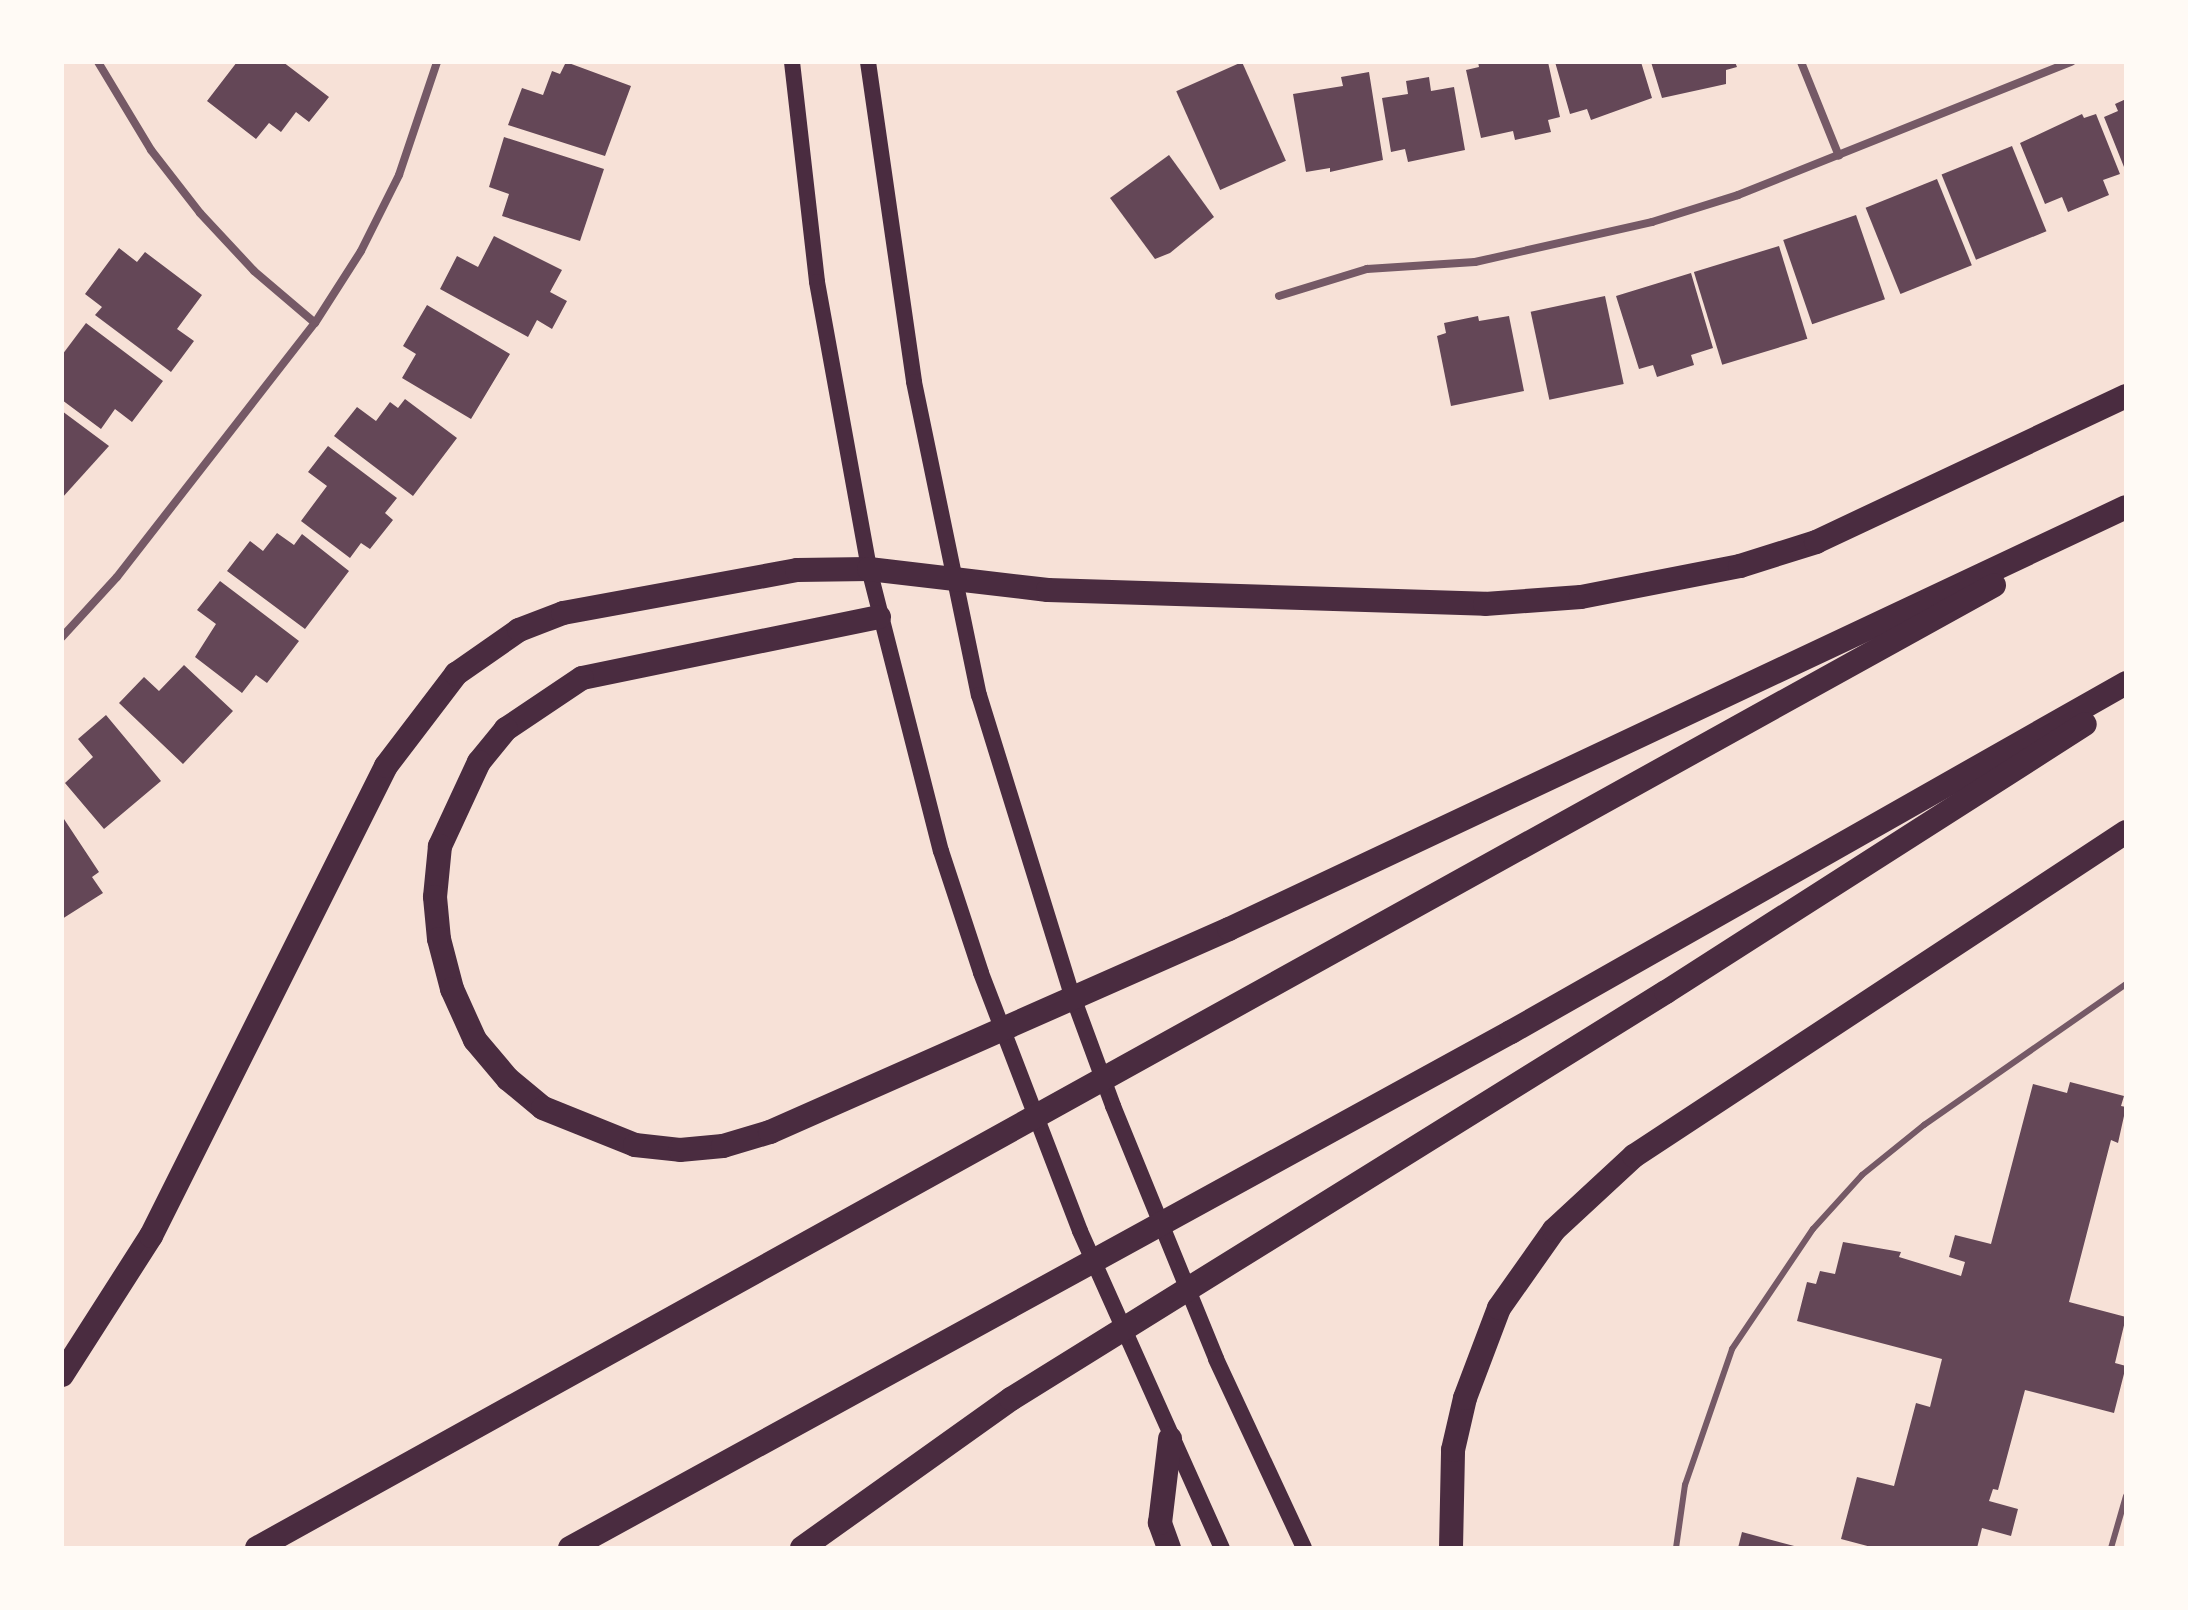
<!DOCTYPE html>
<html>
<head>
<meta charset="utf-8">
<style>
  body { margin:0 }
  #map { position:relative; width:2188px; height:1610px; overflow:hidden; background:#f7e1d7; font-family:"Zilla Slab",serif }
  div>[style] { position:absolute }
  .building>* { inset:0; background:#644757; transform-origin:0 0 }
  .service>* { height:6px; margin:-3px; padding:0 3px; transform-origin:3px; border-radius:3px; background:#755966 }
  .minor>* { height:8px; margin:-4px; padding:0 4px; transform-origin:4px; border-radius:4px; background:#755966 }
  .secondary>* { height:16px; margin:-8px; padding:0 8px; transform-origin:8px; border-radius:8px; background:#4a2c40 }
  .motorway>* { height:24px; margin:-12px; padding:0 12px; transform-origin:12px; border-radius:12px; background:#4a2c40 }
  span { translate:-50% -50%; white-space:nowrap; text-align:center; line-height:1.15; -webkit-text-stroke:8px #fffaf5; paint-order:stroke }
  .frame { position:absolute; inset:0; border:64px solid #fffaf5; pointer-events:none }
</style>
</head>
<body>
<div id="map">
  <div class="building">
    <i style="clip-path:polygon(237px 62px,283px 62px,329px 97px,309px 122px,296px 112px,281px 132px,269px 123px,256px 139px,207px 101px)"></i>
    <i style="clip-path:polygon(566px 62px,631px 86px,605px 156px,508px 125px,522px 88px,543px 95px,552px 71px,560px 74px)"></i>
    <i style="left:1242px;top:62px;width:108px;height:72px;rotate:66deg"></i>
    <i style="clip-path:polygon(1478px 62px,1548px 62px,1560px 117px,1548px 120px,1551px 132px,1515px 140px,1513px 131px,1481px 138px,1466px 70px,1479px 67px)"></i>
    <i style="clip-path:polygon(1555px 62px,1641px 62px,1652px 98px,1591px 120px,1587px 109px,1570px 114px)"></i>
    <i style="clip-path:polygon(1651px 62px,1735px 62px,1737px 67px,1726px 70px,1726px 84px,1662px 98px)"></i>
    <i style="clip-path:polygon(1369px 72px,1383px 160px,1330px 172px,1330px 168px,1306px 172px,1293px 94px,1343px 86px,1341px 77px)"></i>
    <i style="clip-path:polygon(1429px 77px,1431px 91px,1454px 87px,1465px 150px,1408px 162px,1405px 149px,1391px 152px,1382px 98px,1408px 94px,1406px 81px)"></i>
    <i style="clip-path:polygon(2126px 99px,2126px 172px,2104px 117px,2118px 111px,2115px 104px)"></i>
    <i style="clip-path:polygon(2082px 114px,2084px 118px,2096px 114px,2120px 174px,2103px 180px,2109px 195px,2068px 212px,2062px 197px,2045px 204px,2020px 143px)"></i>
    <i style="clip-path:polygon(504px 137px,604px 169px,580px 241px,502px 216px,509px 194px,489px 187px)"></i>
    <i style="left:2012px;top:146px;width:92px;height:76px;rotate:68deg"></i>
    <i style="clip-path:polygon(1169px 155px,1214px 217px,1170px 253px,1155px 259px,1110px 198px)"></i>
    <i style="left:1937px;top:179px;width:93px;height:77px;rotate:68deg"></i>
    <i style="left:1856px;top:215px;width:89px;height:77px;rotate:71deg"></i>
    <i style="clip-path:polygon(494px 236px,562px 270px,550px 292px,567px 301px,552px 329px,537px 320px,528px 337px,440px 289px,457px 256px,478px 267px)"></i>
    <i style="left:1779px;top:246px;width:97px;height:89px;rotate:73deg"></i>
    <i style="clip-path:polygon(119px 248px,137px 262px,145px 252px,202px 295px,177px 329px,194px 341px,171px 372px,95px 315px,102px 307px,85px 294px)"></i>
    <i style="clip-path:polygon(1691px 273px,1713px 348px,1691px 355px,1694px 365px,1657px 377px,1653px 365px,1639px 369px,1616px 296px)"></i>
    <i style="left:1605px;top:296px;width:90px;height:76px;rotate:78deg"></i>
    <i style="clip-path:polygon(427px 305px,510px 354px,471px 419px,402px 378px,416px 354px,403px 346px)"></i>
    <i style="clip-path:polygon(1478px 316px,1479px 321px,1509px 316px,1524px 391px,1451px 406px,1437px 336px,1446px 333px,1444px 323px)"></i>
    <i style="clip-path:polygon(86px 323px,163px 381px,132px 422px,115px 409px,101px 429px,62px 400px,62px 355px)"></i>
    <i style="clip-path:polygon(405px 399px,457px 438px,413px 496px,334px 436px,357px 407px,376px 421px,390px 402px,398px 408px)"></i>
    <i style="clip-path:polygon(62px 411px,109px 446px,62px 498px)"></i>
    <i style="clip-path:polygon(328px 446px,397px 498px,385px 513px,393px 520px,370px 549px,361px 543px,350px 558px,301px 521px,327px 486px,308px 472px)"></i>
    <i style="clip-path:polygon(277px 533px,294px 545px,302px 534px,349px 571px,305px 629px,227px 571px,250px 541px,263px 551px)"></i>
    <i style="clip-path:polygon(220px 581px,299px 641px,267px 683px,256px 675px,242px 693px,195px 657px,216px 624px,197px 610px)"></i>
    <i style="clip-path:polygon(184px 665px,233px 711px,183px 764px,119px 703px,144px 677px,159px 691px)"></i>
    <i style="clip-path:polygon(106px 715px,161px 781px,104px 829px,65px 783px,93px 757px,78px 739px)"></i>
    <i style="clip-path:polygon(62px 816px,99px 872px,92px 877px,103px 893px,62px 919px)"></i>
    <i style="clip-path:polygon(2070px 1082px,2124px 1096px,2121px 1106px,2126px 1107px,2118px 1143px,2111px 1140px,2069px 1302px,2126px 1317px,2115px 1363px,2126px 1366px,2114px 1413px,2025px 1390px,1998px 1490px,1993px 1489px,1989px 1501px,2018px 1509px,2011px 1536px,1982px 1528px,1977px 1548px,1875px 1548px,1841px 1539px,1857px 1477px,1894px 1486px,1916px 1403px,1930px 1407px,1942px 1359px,1797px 1321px,1807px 1282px,1816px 1284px,1820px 1271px,1835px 1274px,1843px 1242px,1901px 1252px,1899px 1257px,1961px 1276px,1965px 1262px,1949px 1257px,1955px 1235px,1991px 1244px,2033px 1084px,2067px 1093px)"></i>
    <i style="clip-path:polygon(1742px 1532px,1798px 1547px,1798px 1548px,1738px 1548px)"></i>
  </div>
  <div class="service">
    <i style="left:1676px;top:1548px;width:64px;rotate:-81.9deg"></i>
    <i style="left:1685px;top:1485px;width:144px;rotate:-70.9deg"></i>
    <i style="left:1732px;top:1349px;width:145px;rotate:-56deg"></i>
    <i style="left:1813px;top:1229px;width:73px;rotate:-47.8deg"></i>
    <i style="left:1862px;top:1175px;width:80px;rotate:-38.9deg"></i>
    <i style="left:1924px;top:1125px;width:246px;rotate:-34.9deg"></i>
    <i style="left:2111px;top:1548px;width:54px;rotate:-73.9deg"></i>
  </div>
  <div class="minor">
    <i style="left:98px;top:62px;width:103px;rotate:58.9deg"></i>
    <i style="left:151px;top:150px;width:80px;rotate:52.1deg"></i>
    <i style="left:200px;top:213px;width:79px;rotate:47deg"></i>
    <i style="left:254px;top:271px;width:80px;rotate:40.4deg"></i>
    <i style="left:1801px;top:62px;width:101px;rotate:68deg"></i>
    <i style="left:1279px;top:296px;width:92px;rotate:-17.1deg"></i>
    <i style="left:1367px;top:269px;width:108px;rotate:-3.7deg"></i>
    <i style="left:1475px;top:262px;width:181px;rotate:-12.7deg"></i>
    <i style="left:1652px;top:222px;width:90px;rotate:-17.4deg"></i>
    <i style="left:1738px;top:195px;width:359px;rotate:-21.8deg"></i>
    <i style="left:62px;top:637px;width:81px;rotate:-47.5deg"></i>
    <i style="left:117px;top:577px;width:322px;rotate:-52.1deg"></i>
    <i style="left:315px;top:323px;width:85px;rotate:-57.4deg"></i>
    <i style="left:361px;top:251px;width:85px;rotate:-63.4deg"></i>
    <i style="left:399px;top:175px;width:119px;rotate:-71.4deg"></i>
  </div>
  <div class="secondary">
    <i style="left:792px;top:62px;width:221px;rotate:83.5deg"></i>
    <i style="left:817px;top:282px;width:292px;rotate:79.7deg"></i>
    <i style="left:869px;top:569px;width:291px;rotate:75.7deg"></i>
    <i style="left:941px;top:851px;width:128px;rotate:71.8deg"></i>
    <i style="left:981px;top:973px;width:276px;rotate:69deg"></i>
    <i style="left:1080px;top:1231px;width:347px;rotate:65.9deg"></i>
    <i style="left:868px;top:62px;width:323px;rotate:81.8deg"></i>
    <i style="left:914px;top:382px;width:320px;rotate:78.3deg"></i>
    <i style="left:979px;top:695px;width:308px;rotate:72.8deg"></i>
    <i style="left:1070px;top:989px;width:125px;rotate:69.8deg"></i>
    <i style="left:1113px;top:1106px;width:273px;rotate:67.8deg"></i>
    <i style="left:1216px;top:1359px;width:208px;rotate:65deg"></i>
  </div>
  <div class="motorway">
    <i style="left:879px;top:617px;width:303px;rotate:168.4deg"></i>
    <i style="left:582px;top:678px;width:92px;rotate:146.1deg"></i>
    <i style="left:506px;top:729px;width:43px;rotate:129.3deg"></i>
    <i style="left:479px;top:762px;width:93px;rotate:114.9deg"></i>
    <i style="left:440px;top:846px;width:51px;rotate:95.6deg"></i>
    <i style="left:435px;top:897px;width:42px;rotate:84.6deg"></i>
    <i style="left:439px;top:939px;width:52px;rotate:75.4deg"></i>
    <i style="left:452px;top:989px;width:56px;rotate:65.7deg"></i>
    <i style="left:475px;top:1040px;width:51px;rotate:49.8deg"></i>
    <i style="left:508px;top:1079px;width:45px;rotate:39.6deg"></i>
    <i style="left:543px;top:1108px;width:99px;rotate:21.9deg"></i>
    <i style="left:635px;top:1145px;width:45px;rotate:6.3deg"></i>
    <i style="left:680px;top:1150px;width:43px;rotate:-5.3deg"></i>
    <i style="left:723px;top:1146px;width:49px;rotate:-16.6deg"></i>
    <i style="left:770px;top:1132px;width:502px;rotate:-23.86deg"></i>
    <i style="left:1229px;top:929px;width:991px;rotate:-25.19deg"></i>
    <i style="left:62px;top:1375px;width:165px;rotate:-57.4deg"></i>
    <i style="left:151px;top:1236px;width:525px;rotate:-63.43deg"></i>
    <i style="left:386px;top:766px;width:116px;rotate:-52.7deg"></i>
    <i style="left:456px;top:674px;width:77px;rotate:-34.9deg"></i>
    <i style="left:519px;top:630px;width:47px;rotate:-21.1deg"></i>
    <i style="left:563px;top:613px;width:238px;rotate:-10.4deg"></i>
    <i style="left:797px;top:570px;width:72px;rotate:-0.8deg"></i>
    <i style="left:869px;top:569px;width:180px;rotate:6.7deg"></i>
    <i style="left:1048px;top:590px;width:437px;rotate:1.8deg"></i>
    <i style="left:1485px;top:604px;width:96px;rotate:-4.2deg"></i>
    <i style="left:1581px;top:597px;width:162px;rotate:-11deg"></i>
    <i style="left:1740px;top:566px;width:80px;rotate:-17.5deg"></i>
    <i style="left:1816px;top:542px;width:343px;rotate:-25.2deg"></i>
    <i style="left:257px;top:1548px;width:1986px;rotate:-29deg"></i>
    <i style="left:570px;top:1548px;width:1073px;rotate:-28.74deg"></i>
    <i style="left:1511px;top:1032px;width:707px;rotate:-29.57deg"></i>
    <i style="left:802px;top:1548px;width:257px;rotate:-35.5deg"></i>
    <i style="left:1011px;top:1399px;width:771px;rotate:-31.86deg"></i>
    <i style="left:1666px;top:992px;width:497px;rotate:-32.6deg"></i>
    <i style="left:1169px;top:1548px;width:27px;rotate:-110deg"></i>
    <i style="left:1160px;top:1523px;width:85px;rotate:-83.2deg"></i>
    <i style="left:1451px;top:1548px;width:98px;rotate:-88.8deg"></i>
    <i style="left:1453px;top:1450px;width:53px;rotate:-77deg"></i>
    <i style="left:1465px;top:1398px;width:96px;rotate:-69.3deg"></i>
    <i style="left:1499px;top:1308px;width:95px;rotate:-54.8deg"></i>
    <i style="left:1554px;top:1230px;width:109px;rotate:-42.8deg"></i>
    <i style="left:1634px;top:1156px;width:589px;rotate:-33.37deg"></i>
  </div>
  <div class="frame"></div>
</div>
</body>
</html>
